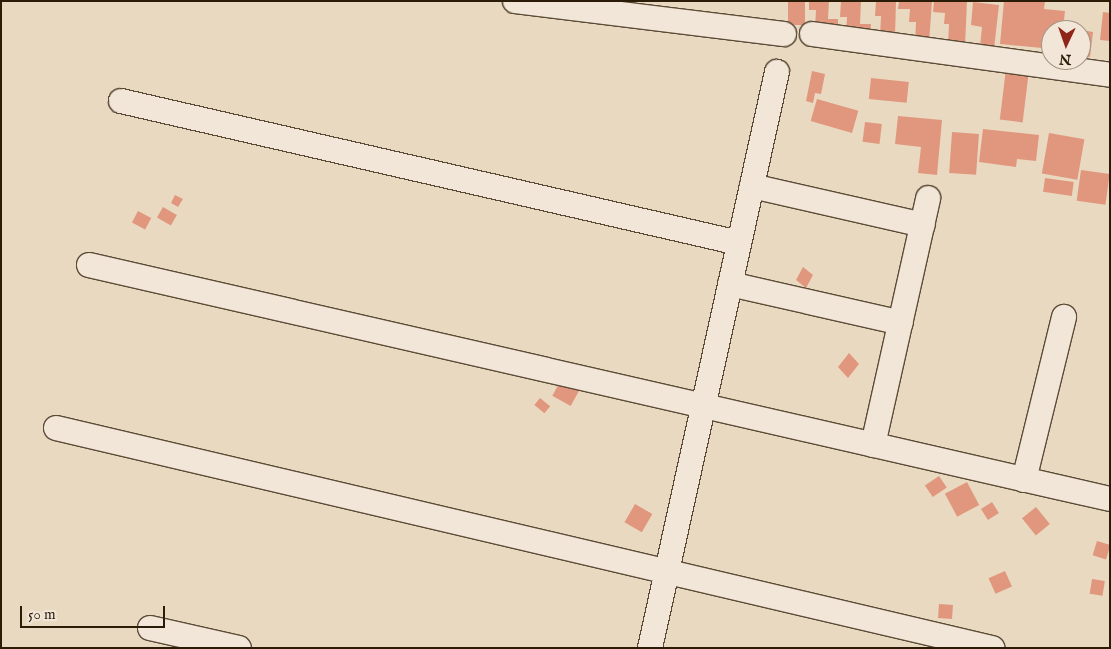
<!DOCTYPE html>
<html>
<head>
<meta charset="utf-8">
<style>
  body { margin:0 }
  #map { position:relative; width:1111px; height:649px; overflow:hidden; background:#ead9c1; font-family:"IM FELL English",serif }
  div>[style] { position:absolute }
  .building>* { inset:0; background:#e0977e; transform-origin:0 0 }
  .roads { filter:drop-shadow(1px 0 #5b4b36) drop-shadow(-1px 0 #5b4b36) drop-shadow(0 1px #5b4b36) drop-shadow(0 -1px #5b4b36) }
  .street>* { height:24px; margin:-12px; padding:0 12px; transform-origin:12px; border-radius:12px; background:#f1e6d7 }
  span { translate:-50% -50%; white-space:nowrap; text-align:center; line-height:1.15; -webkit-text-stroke:5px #f1e6d7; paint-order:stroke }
  .frame { position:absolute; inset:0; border:2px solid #2b1c07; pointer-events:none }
  .north { position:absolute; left:1041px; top:20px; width:50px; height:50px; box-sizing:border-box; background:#f1e6d7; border:1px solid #a29584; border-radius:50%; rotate:183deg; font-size:14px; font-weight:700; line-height:20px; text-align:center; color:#2b1c07 }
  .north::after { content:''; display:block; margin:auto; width:18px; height:22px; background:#8f2418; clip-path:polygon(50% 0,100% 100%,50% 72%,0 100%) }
  .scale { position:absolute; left:20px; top:606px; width:145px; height:22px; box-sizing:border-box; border:2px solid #2b1c07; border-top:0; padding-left:6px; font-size:15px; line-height:18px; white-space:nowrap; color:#2b1c07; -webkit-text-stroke:4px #f1e6d7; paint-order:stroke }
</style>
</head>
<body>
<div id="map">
  <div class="building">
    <i style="left:788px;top:1px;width:17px;height:24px"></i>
    <i style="clip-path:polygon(809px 1px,829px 1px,828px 19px,838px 19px,838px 30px,815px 29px,816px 10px,809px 10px)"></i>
    <i style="clip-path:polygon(841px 1px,861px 1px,860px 24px,871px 24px,870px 35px,846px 35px,847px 17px,840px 17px)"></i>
    <i style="clip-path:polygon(876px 1px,896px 1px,895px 37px,880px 36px,881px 16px,875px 16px)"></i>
    <i style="clip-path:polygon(899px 1px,932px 1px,929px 43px,915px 42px,916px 22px,909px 22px,910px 9px,898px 9px)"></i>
    <i style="clip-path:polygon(934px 1px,967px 1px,965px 46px,948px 45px,949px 24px,944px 24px,945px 13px,933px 12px)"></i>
    <i style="clip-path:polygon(1004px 1px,1045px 1px,1044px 9px,1065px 11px,1063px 30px,1051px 30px,1051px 40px,1043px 40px,1042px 48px,1000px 44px)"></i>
    <i style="clip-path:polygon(973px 2px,999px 5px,994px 49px,980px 47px,982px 27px,971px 25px)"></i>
    <i style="clip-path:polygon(1103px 12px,1110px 13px,1110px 41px,1100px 40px)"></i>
    <i style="clip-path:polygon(1081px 30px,1093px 32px,1090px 57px,1081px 56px)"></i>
    <i style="left:1006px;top:69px;width:23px;height:51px;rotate:7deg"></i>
    <i style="clip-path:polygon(812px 71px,825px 74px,821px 94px,815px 93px,813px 103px,806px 101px)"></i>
    <i style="left:871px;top:78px;width:38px;height:21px;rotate:6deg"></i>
    <i style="left:817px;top:99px;width:43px;height:23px;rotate:16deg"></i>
    <i style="clip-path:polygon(898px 116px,942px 120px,937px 175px,918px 173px,921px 147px,895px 144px)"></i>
    <i style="left:865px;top:122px;width:17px;height:20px;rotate:7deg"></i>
    <i style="clip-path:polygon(983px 129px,1039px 135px,1036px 161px,1017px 159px,1016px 167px,979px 162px)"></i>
    <i style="left:952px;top:132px;width:27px;height:41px;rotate:4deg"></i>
    <i style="left:1049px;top:133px;width:36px;height:41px;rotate:10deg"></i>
    <i style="left:1081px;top:170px;width:29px;height:31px;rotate:8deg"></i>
    <i style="left:1045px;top:178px;width:29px;height:14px;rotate:8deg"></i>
    <i style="clip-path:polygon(175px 195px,183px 199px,178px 207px,171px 203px)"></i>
    <i style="left:163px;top:207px;width:16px;height:12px;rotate:30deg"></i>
    <i style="left:138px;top:211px;width:15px;height:13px;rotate:28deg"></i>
    <i style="clip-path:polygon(803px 267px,813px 275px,806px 288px,796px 280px)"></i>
    <i style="clip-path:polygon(849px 353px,859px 364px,848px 378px,838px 367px)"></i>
    <i style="left:561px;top:380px;width:21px;height:18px;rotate:29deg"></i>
    <i style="left:540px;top:398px;width:13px;height:9px;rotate:39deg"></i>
    <i style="left:939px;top:476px;width:14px;height:17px;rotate:56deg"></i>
    <i style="left:967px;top:482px;width:26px;height:25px;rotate:62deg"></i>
    <i style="left:992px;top:502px;width:13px;height:13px;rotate:58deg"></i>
    <i style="left:635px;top:504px;width:20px;height:21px;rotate:30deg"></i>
    <i style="left:1036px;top:507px;width:22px;height:18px;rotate:51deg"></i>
    <i style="left:1097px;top:541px;width:14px;height:15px;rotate:17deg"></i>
    <i style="left:1005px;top:571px;width:17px;height:18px;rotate:66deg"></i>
    <i style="left:1092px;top:579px;width:13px;height:15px;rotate:9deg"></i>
    <i style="left:939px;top:604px;width:14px;height:14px;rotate:4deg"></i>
  </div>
  <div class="roads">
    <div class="street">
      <i style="left:515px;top:1px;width:271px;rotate:7deg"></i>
      <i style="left:812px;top:34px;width:301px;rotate:7.8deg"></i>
      <i style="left:121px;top:101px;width:634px;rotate:12.94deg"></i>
      <i style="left:752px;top:186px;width:175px;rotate:12.8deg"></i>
      <i style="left:89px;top:265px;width:1047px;rotate:12.91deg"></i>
      <i style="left:730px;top:284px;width:175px;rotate:12.8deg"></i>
      <i style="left:56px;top:428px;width:962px;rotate:13.23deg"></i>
      <i style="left:873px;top:445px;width:253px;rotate:-77.4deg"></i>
      <i style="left:1024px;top:480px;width:168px;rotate:-76.2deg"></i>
      <i style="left:150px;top:628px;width:91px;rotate:12.7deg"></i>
      <i style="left:650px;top:648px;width:590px;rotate:-77.57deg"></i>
    </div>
  </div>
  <div class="frame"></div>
  <div class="north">N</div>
  <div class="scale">50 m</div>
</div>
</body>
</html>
